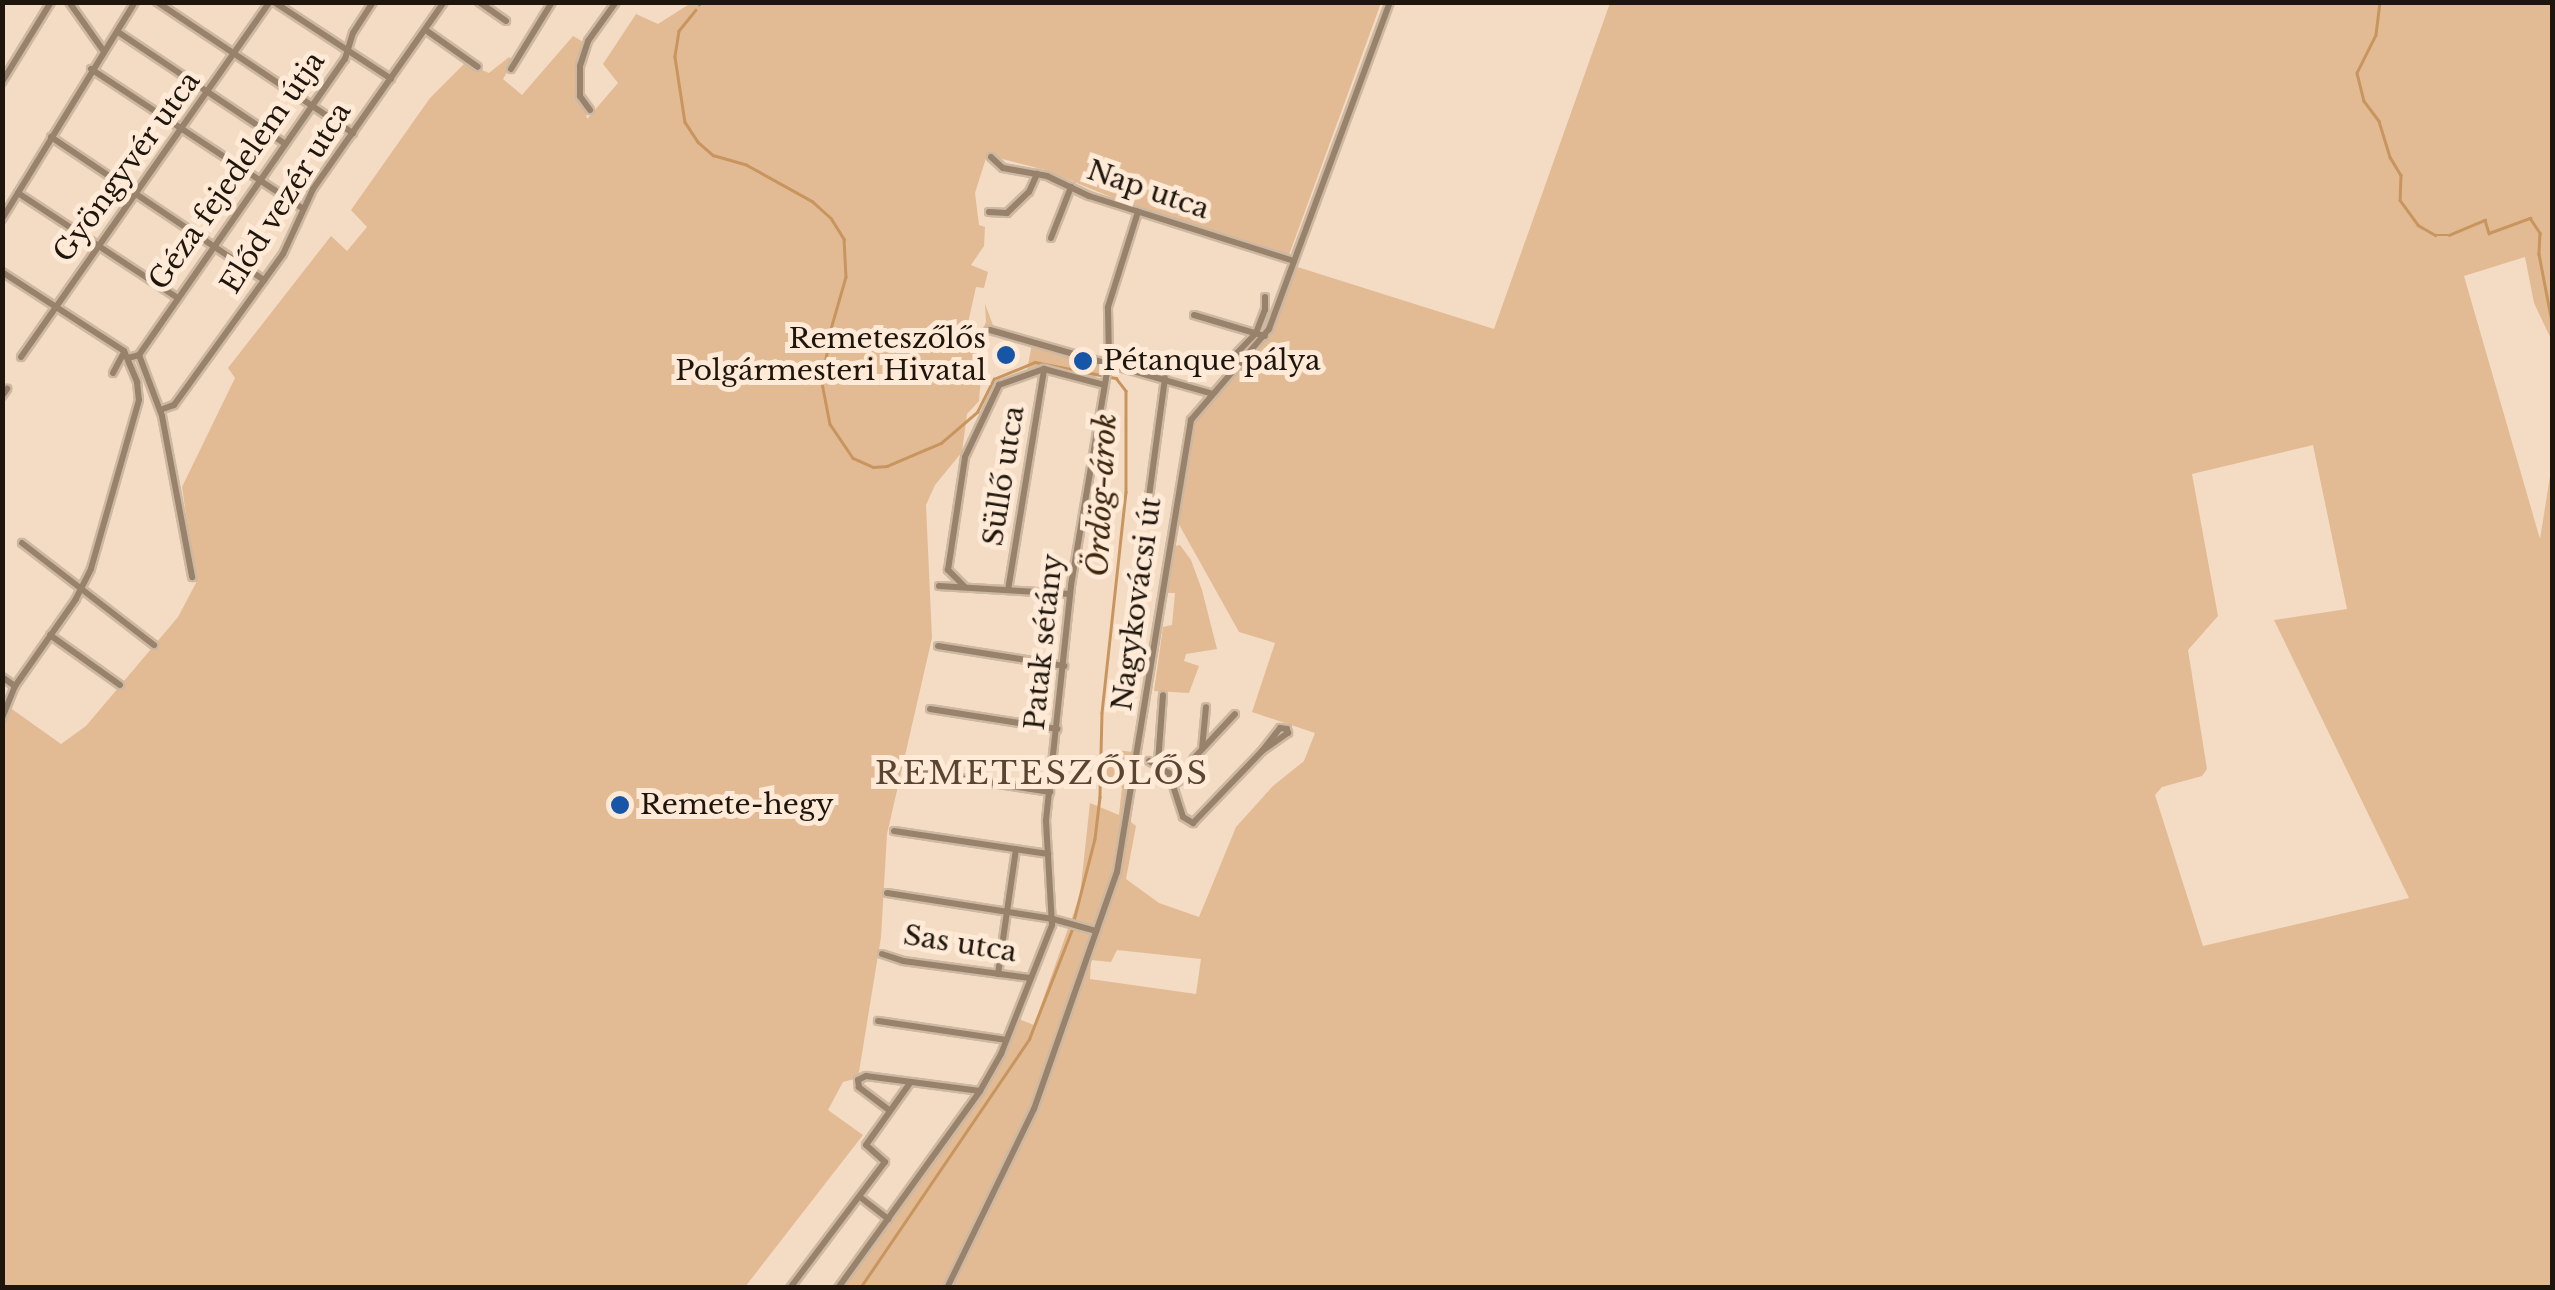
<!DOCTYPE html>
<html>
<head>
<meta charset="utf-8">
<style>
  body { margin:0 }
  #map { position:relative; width:2555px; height:1290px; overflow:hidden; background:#f4dbc3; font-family:"Libre Baskerville",serif }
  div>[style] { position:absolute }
  .green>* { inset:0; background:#e2bb94 }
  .stream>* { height:2.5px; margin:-1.25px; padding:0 1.25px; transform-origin:1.25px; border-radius:1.25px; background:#c9955e }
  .roads { filter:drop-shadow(2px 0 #cdb8a2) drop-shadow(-2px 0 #cdb8a2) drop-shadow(0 2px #cdb8a2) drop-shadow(0 -2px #cdb8a2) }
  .minor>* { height:6px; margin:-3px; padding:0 3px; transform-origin:3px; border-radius:3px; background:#99826c }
  .dots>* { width:28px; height:28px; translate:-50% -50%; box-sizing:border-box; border:5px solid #feead6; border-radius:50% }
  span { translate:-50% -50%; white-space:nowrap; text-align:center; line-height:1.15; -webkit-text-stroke:10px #feead6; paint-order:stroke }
  .street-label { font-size:28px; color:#1e160d }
  .poi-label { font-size:28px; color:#1e160d }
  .right { translate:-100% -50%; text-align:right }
  .left { translate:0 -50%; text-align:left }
  .water-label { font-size:30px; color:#3c260e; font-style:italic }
  .quarter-label { font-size:32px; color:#594530; letter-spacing:2.5px }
  .frame { position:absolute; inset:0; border:5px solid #1e160d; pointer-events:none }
</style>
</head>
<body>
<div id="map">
  <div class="green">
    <i style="clip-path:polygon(691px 3px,1381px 3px,1289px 255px,1140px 209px,1045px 170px,987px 155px,975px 193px,979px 225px,985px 227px,984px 246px,971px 265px,988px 272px,984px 288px,976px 287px,964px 341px,973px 344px,979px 336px,986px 322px,985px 304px,993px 325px,984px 341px,979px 401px,967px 414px,962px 452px,935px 485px,926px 505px,932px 638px,887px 834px,881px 937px,858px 1078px,843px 1082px,828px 1110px,863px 1135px,745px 1287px,3px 1287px,2px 702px,61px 744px,86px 726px,178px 617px,196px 583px,182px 487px,235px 378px,228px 368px,331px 236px,347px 251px,367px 227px,351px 210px,430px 98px,465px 63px,489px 73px,509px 57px,514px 61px,503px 79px,522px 95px,573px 36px,585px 43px,580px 82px,587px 119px,618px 83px,603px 64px,636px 14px,658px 24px)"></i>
    <i style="clip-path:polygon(evenodd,1610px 3px,2552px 3px,2552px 341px,2534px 303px,2525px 257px,2464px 276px,2540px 539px,2552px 464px,2552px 1287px,840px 1288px,924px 1175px,1006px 1051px,1016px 1018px,1034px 1025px,1080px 895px,1090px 803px,1119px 815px,1122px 787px,1102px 775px,1102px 760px,1115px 760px,1117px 750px,1133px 752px,1127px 819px,1136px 826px,1126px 879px,1159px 903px,1199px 917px,1236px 827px,1273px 786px,1304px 761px,1315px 733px,1252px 712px,1275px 643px,1239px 632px,1172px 512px,1194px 409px,1263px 333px,1291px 265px,1494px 329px,1610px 3px,2313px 445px,2347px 609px,2274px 620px,2409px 898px,2203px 946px,2155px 795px,2162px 787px,2202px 776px,2207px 769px,2188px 650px,2218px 616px,2192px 474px,2313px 445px,1610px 3px,1117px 950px,1201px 959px,1196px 994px,1090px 979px,1091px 960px,1111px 962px,1117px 950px)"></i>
    <i style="clip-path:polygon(1032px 344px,1102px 365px,1100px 374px,1094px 378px,1043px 365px,1027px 370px)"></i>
    <i style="clip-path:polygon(1180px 545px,1191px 560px,1202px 590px,1217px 649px,1186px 654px,1184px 661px,1199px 666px,1189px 693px,1154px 691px,1163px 627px,1172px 625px,1175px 593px,1165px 593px,1169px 547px)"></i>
  </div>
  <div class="stream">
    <i style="left:2380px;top:2px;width:33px;rotate:97deg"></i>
    <i style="left:2376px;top:35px;width:42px;rotate:116.6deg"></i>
    <i style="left:2357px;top:73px;width:29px;rotate:76deg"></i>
    <i style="left:2364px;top:101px;width:25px;rotate:53deg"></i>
    <i style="left:2379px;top:121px;width:38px;rotate:73deg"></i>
    <i style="left:2390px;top:157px;width:21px;rotate:59deg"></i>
    <i style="left:2401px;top:175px;width:25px;rotate:92deg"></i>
    <i style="left:2400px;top:200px;width:31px;rotate:54deg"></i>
    <i style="left:2418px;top:225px;width:20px;rotate:30deg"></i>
    <i style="left:2435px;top:235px;width:14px"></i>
    <i style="left:2449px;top:235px;width:39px;rotate:-23deg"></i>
    <i style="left:2485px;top:220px;width:14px;rotate:73deg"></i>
    <i style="left:2489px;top:233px;width:44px;rotate:-20.1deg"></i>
    <i style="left:2530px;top:218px;width:18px;rotate:56deg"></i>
    <i style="left:2540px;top:233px;width:21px;rotate:93deg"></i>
    <i style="left:2539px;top:254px;width:69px;rotate:79.2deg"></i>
    <i style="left:699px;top:5px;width:3px;rotate:-90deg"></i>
    <i style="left:696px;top:10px;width:27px;rotate:129deg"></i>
    <i style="left:679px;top:31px;width:26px;rotate:99deg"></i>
    <i style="left:675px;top:57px;width:66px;rotate:81.3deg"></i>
    <i style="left:685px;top:122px;width:24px;rotate:57deg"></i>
    <i style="left:698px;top:142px;width:20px;rotate:41deg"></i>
    <i style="left:713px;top:155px;width:35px;rotate:16deg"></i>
    <i style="left:747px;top:165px;width:74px;rotate:29deg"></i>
    <i style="left:812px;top:201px;width:25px;rotate:42deg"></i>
    <i style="left:831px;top:218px;width:25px;rotate:58deg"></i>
    <i style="left:844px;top:239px;width:38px;rotate:87deg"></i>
    <i style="left:846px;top:277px;width:54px;rotate:106.1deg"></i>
    <i style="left:831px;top:329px;width:55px;rotate:99.5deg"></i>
    <i style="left:822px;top:383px;width:42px;rotate:79deg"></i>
    <i style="left:830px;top:424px;width:41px;rotate:55.9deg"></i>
    <i style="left:853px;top:458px;width:22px;rotate:24deg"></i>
    <i style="left:873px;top:467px;width:14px;rotate:-4deg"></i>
    <i style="left:887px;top:466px;width:59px;rotate:-23.1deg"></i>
    <i style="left:941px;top:443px;width:48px;rotate:-40.7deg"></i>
    <i style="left:977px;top:412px;width:37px;rotate:-63deg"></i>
    <i style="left:994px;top:379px;width:44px;rotate:-22.5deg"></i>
    <i style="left:1035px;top:362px;width:83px;rotate:11.2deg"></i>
    <i style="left:1116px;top:378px;width:16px;rotate:52deg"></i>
    <i style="left:1126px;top:391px;width:101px;rotate:90deg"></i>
    <i style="left:1126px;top:492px;width:222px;rotate:96.2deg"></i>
    <i style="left:1102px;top:713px;width:84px;rotate:91.4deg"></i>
    <i style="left:1100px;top:797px;width:42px;rotate:96.8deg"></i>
    <i style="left:1095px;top:839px;width:85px;rotate:104.4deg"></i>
    <i style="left:860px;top:1288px;width:301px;rotate:-55.8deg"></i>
    <i style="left:1029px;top:1039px;width:118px;rotate:-68.6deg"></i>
  </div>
  <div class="roads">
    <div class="minor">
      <i style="left:69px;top:2px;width:59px;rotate:54.7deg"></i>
      <i style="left:157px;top:2px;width:236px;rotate:33.8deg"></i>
      <i style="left:274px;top:2px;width:140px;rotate:33.3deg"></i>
      <i style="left:479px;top:2px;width:33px;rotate:35deg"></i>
      <i style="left:427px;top:31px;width:62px;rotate:35.2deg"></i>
      <i style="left:118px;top:32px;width:201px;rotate:33.8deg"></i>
      <i style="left:91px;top:69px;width:254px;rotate:33.4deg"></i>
      <i style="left:511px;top:69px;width:79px;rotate:-58.5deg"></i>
      <i style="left:2px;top:82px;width:94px;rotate:-58.5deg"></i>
      <i style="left:590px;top:110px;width:17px;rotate:-126deg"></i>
      <i style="left:580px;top:96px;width:30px;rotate:-90deg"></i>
      <i style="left:580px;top:66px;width:26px;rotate:-72deg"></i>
      <i style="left:588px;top:41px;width:48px;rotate:-54.3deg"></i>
      <i style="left:51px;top:137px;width:257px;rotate:33.9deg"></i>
      <i style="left:991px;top:157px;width:16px;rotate:43deg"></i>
      <i style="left:1003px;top:168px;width:45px;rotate:10.3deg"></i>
      <i style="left:1047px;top:176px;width:47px;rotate:25.5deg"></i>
      <i style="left:1089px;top:196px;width:215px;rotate:17.6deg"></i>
      <i style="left:18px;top:193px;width:188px;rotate:33.3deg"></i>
      <i style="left:989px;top:212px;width:18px;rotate:3deg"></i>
      <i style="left:1007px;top:213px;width:30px;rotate:-44deg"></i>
      <i style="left:1029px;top:192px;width:20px;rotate:-66deg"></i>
      <i style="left:2px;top:219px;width:255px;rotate:-58.5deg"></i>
      <i style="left:1051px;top:238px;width:55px;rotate:-68.6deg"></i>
      <i style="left:2px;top:272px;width:145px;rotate:32.9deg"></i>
      <i style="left:124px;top:351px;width:34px;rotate:67deg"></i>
      <i style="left:137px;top:382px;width:18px;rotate:84deg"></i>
      <i style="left:139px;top:400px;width:176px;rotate:105.9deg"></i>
      <i style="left:91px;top:569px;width:34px;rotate:117deg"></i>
      <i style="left:76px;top:599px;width:106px;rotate:125deg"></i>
      <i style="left:15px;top:686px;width:35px;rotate:112deg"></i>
      <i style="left:1194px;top:315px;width:74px;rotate:16.5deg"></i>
      <i style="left:990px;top:330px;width:229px;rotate:16deg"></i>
      <i style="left:139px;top:355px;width:65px;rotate:69.3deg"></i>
      <i style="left:162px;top:416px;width:164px;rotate:79.4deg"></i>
      <i style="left:1234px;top:356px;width:32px;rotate:-46deg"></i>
      <i style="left:1256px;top:333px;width:25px;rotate:-69deg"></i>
      <i style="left:1265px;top:310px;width:13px;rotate:-90deg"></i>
      <i style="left:21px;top:357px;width:434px;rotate:-55deg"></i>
      <i style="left:128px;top:358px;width:11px;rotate:-15deg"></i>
      <i style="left:139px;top:355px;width:361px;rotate:-55.2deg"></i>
      <i style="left:345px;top:59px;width:27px;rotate:-73deg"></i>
      <i style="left:353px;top:33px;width:37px;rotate:-57deg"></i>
      <i style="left:113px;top:373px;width:24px;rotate:-62deg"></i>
      <i style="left:2px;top:396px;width:9px;rotate:-54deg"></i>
      <i style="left:160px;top:410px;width:15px;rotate:-20deg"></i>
      <i style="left:174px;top:405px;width:186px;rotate:-54.2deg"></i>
      <i style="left:283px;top:254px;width:72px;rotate:-65.2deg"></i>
      <i style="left:313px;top:189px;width:228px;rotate:-55deg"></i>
      <i style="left:1148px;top:504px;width:127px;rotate:-82.3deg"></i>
      <i style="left:22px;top:543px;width:167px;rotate:37.7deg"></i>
      <i style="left:939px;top:586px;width:131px;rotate:3.5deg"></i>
      <i style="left:964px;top:586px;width:23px;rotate:-135deg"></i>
      <i style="left:948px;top:570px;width:114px;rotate:-81.4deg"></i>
      <i style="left:965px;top:457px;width:80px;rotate:-64.7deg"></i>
      <i style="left:999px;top:385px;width:48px;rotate:-19.6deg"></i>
      <i style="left:1044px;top:369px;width:62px;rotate:14.9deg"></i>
      <i style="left:1008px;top:590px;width:224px;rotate:-80.7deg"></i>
      <i style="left:50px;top:635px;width:86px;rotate:35.5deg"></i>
      <i style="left:938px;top:646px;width:128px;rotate:9deg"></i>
      <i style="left:2px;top:677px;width:16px;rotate:35deg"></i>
      <i style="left:930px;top:709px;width:129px;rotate:8.9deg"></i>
      <i style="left:1202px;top:749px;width:42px;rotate:-84.6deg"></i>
      <i style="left:1149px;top:761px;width:23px;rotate:31deg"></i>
      <i style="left:1169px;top:773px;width:46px;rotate:72.3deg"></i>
      <i style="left:1183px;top:817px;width:12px;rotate:31deg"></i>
      <i style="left:1193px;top:823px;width:100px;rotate:-46.2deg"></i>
      <i style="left:1262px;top:751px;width:32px;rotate:-35deg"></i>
      <i style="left:1288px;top:733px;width:4px;rotate:-104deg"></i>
      <i style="left:1287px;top:729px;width:7px;rotate:-172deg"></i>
      <i style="left:1280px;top:728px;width:29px;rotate:128deg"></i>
      <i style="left:1158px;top:763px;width:68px;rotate:-85.8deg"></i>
      <i style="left:908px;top:770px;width:144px;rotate:8.8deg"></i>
      <i style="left:1174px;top:784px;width:13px;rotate:-29deg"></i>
      <i style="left:1185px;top:778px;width:22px;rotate:-66deg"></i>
      <i style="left:1194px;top:758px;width:60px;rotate:-47deg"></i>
      <i style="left:894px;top:831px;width:156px;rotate:8.5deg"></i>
      <i style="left:887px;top:893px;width:168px;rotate:8.9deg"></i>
      <i style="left:1053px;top:919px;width:45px;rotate:15.6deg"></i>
      <i style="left:882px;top:954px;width:22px;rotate:18deg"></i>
      <i style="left:903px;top:961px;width:128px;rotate:7.6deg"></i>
      <i style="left:998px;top:974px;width:126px;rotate:-81.8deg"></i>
      <i style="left:878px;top:1021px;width:129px;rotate:8.4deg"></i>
      <i style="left:889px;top:1110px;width:38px;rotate:-143deg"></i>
      <i style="left:859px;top:1087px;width:7px;rotate:-98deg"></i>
      <i style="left:858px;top:1080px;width:9px;rotate:-27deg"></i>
      <i style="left:866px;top:1076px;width:115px;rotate:7.5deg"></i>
      <i style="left:860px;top:1197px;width:36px;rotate:38deg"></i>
      <i style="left:790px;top:1288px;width:158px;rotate:-53deg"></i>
      <i style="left:885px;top:1162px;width:25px;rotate:-138deg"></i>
      <i style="left:866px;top:1145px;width:76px;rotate:-54.6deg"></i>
      <i style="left:838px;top:1288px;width:243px;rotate:-54.2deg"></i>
      <i style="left:980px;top:1091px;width:43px;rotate:-60.4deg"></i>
      <i style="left:1001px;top:1054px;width:139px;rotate:-68.4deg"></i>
      <i style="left:1052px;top:925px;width:105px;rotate:-93.3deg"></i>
      <i style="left:1046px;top:820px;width:236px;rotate:-83.9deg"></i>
      <i style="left:1071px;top:585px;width:227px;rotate:-80.4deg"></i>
      <i style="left:1109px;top:361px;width:54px;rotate:-91.1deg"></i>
      <i style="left:1108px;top:307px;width:100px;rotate:-72.5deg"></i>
      <i style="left:947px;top:1288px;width:199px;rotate:-64.1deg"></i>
      <i style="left:1034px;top:1109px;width:251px;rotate:-70.7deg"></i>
      <i style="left:1117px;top:872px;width:458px;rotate:-80.7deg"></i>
      <i style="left:1191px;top:420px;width:120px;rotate:-49.4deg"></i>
      <i style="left:1269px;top:329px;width:349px;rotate:-69.7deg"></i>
    </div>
  </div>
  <div class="dots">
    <i style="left:1006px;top:355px;background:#1756a7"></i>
    <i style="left:1083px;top:361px;background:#1756a7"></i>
    <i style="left:620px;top:805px;background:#1756a7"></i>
  </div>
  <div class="street-label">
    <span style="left:127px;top:167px;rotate:-54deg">Gyöngyvér utca</span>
    <span style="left:237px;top:171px;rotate:-55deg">Géza fejedelem útja</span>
    <span style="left:1148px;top:190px;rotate:19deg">Nap utca</span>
    <span style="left:286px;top:198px;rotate:-58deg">Előd vezér utca</span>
    <span style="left:1004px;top:476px;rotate:-81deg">Süllő utca</span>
    <span style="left:1137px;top:604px;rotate:-82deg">Nagykovácsi út</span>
    <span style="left:1044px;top:642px;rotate:-84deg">Patak sétány</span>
    <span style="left:960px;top:944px;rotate:9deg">Sas utca</span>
  </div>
  <div class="poi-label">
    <span class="right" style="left:986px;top:355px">Remeteszőlős<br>Polgármesteri Hivatal</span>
    <span class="left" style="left:1103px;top:361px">Pétanque pálya</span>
    <span class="left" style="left:640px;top:805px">Remete-hegy</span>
  </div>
  <div class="water-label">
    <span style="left:1102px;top:495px;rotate:-87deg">Ördög-árok</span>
  </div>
  <div class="quarter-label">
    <span style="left:1042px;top:773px">REMETESZŐLŐS</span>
  </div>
  <div class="frame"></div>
</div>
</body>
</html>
